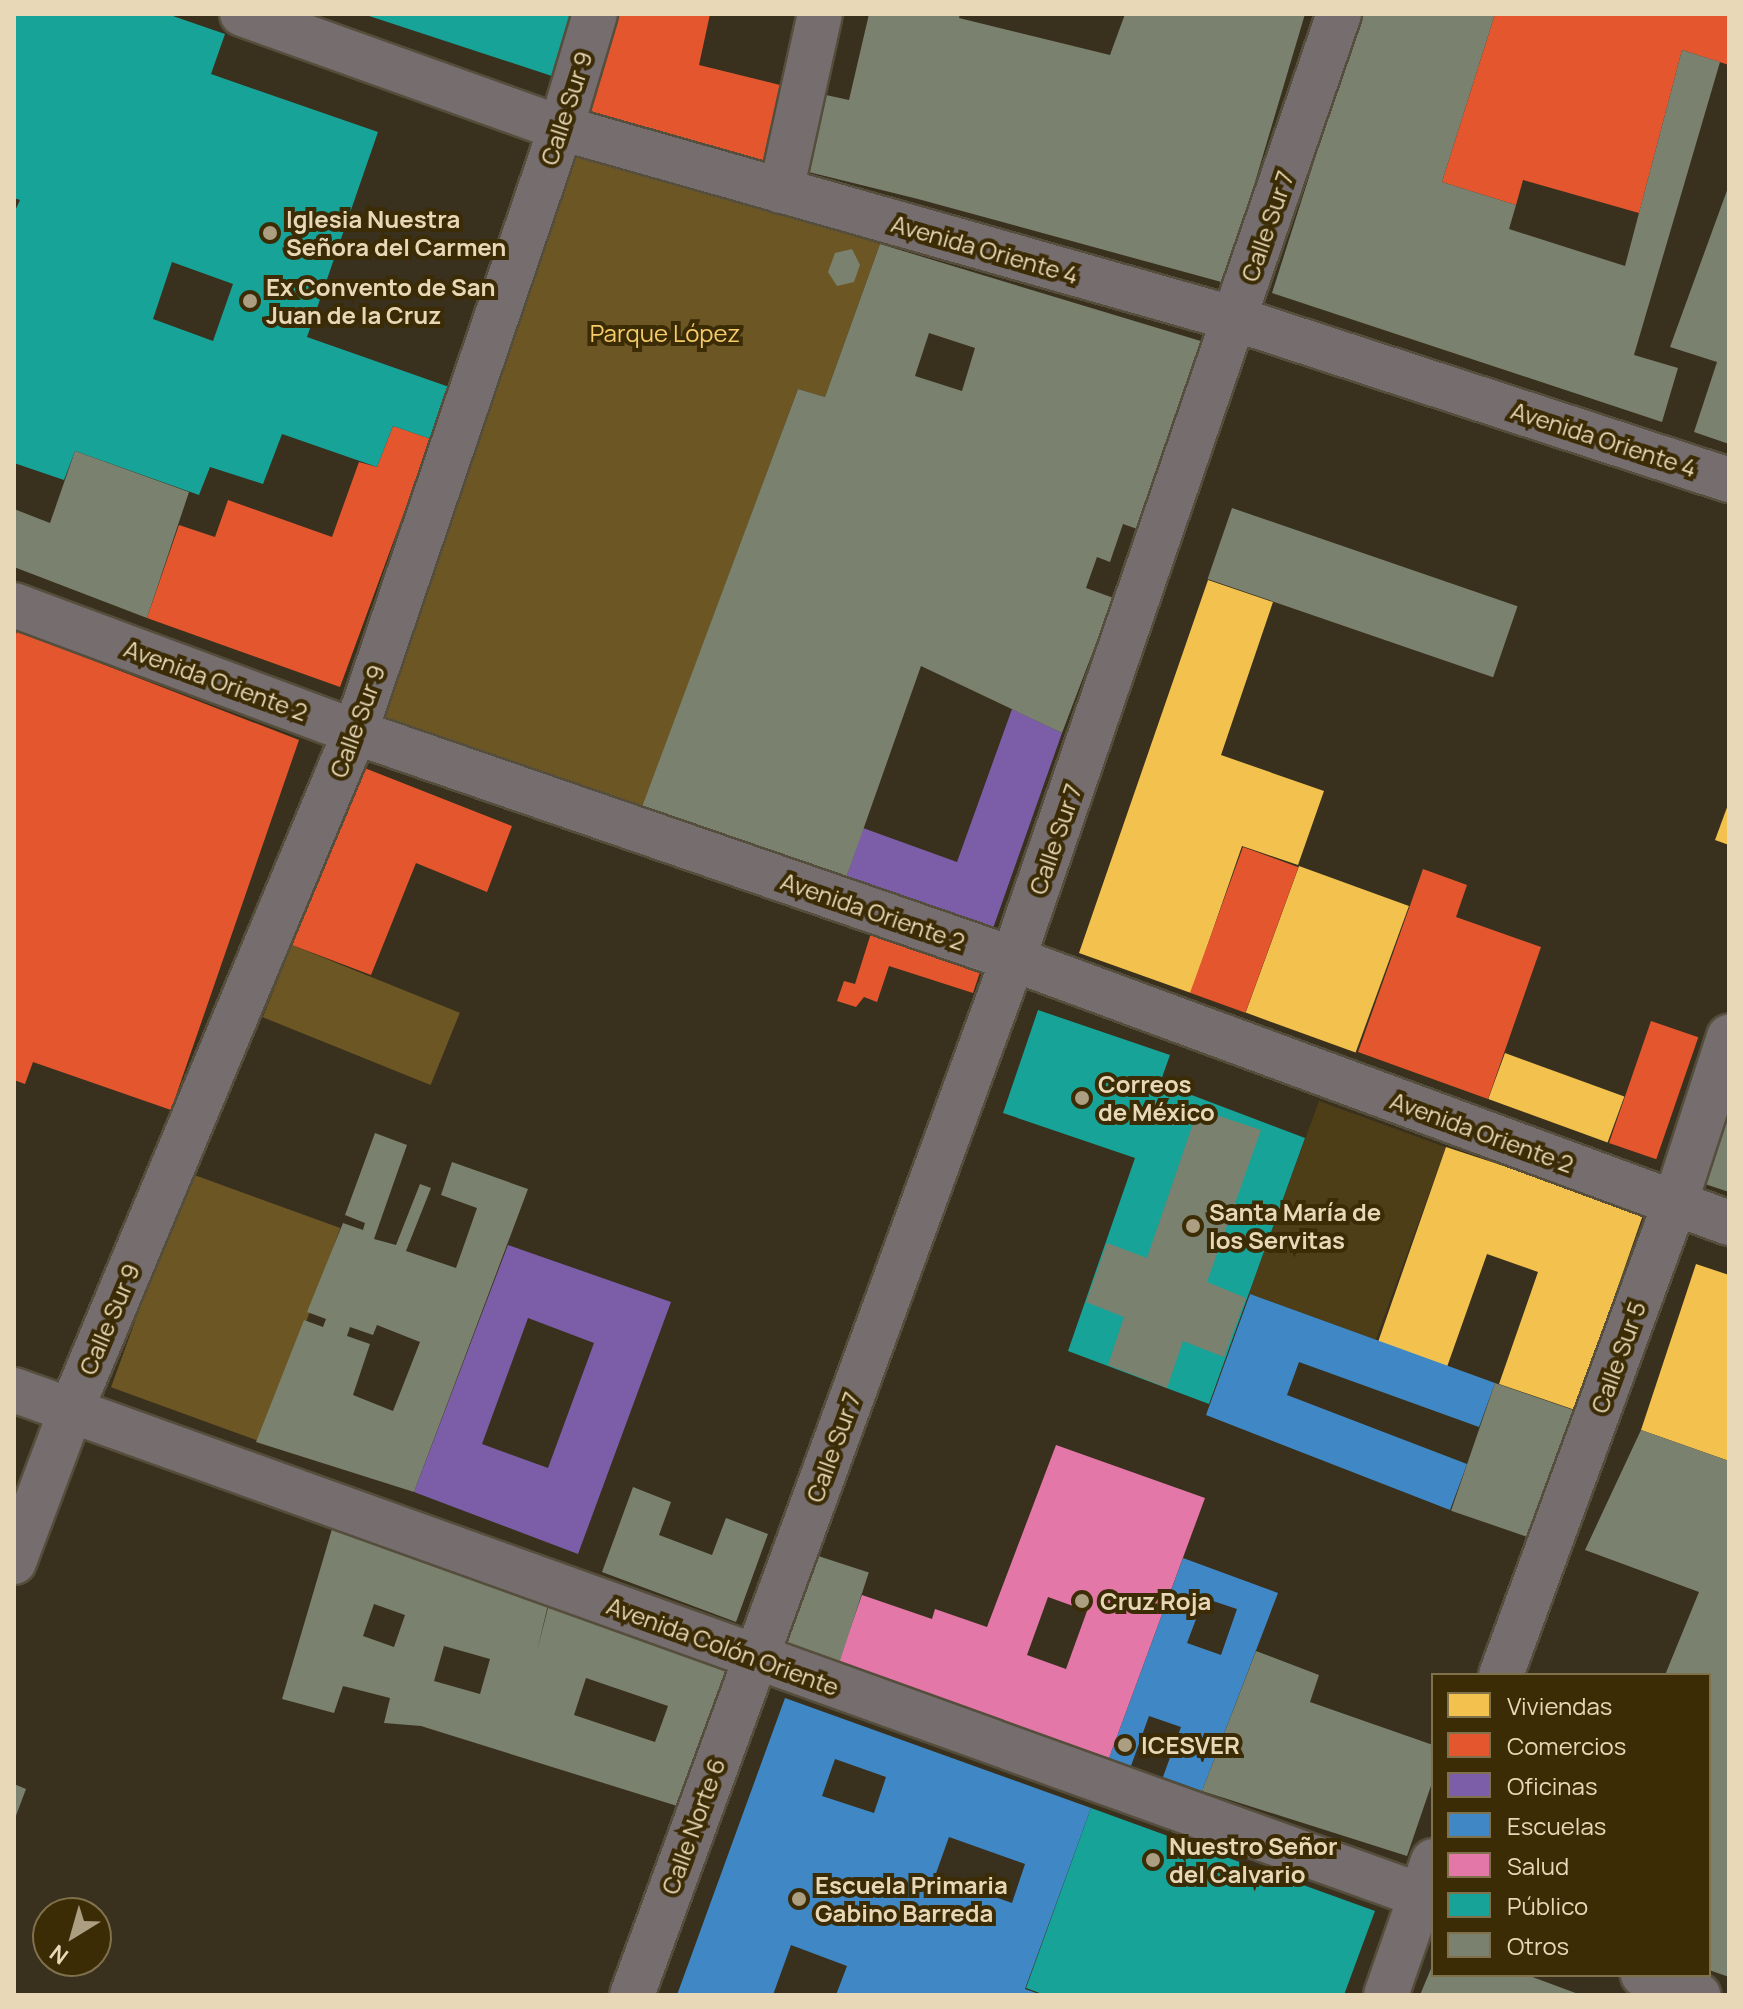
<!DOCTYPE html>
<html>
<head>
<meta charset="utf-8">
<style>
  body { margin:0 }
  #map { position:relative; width:1743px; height:2009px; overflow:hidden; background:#39311e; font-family:Manrope,sans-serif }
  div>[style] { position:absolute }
  .built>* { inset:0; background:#4e3e18; transform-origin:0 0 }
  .green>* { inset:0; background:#6b5624; transform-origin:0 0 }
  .homes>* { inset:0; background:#f2c14e; transform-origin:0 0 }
  .shops>* { inset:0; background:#e4572e; transform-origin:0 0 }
  .offices>* { inset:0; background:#7b5ea7 }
  .schools>* { inset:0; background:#3f88c5 }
  .health>* { inset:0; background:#e377a8 }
  .public>* { inset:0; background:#17a398 }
  .building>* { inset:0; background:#7a816e; transform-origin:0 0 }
  .roads { filter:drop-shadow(2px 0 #564e3c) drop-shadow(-2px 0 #564e3c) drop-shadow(0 2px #564e3c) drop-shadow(0 -2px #564e3c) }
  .minor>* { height:44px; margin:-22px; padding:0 22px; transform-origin:22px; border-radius:22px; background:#756d6e }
  .dots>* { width:22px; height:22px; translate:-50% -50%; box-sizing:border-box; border:4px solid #3b2c06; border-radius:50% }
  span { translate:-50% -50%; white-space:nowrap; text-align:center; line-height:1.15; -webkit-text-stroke:8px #3b2c06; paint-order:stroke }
  .street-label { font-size:24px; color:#e8d8b7 }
  .poi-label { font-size:24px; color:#e8d8b7; font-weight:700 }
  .left { translate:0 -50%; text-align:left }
  .park-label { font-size:24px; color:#f6cb6a }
  .frame { position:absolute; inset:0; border:16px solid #e8d8b7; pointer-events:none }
  .legend { position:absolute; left:1431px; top:1673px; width:280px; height:304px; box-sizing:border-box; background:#3b2c06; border:2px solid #80714d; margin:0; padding:10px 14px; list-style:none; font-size:24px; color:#e8d8b7 }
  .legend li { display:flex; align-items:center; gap:16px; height:40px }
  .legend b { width:40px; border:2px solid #80714d }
  .north { position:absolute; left:32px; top:1897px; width:80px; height:80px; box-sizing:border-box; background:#3b2c06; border:2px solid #80714d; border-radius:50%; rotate:217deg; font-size:22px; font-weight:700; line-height:32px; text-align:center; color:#e8d8b7 }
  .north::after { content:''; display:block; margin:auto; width:28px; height:36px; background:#ab9e81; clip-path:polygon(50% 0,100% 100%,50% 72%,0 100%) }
</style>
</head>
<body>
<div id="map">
  <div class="built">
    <i style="left:1319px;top:1101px;width:135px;height:205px;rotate:20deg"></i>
  </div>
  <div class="green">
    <i style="clip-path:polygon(576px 152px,880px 244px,825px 397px,798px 389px,639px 817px,374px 721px)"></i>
    <i style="left:292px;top:945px;width:181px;height:78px;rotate:22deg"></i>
    <i style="left:189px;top:1173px;width:161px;height:228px;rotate:20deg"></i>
  </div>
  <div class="homes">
    <i style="clip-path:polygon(1208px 580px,1273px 602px,1221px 755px,1324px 791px,1298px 865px,1242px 846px,1191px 993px,1079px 953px)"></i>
    <i style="clip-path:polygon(1729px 802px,1729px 845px,1715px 840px)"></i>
    <i style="left:1299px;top:866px;width:117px;height:156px;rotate:20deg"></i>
    <i style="left:1505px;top:1053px;width:127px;height:49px;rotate:20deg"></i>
    <i style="clip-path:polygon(1446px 1147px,1644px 1212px,1575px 1410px,1499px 1384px,1538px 1272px,1487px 1254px,1447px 1367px,1378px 1342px)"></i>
    <i style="clip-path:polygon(1696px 1264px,1729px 1275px,1729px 1461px,1641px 1430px)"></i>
  </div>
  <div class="shops">
    <i style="clip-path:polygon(619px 14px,710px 14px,699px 65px,780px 85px,764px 161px,588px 112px)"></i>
    <i style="clip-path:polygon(1495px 14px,1729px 14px,1729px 65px,1682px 50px,1639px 213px,1523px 180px,1516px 205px,1442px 182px)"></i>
    <i style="clip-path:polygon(393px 426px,431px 439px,340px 687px,147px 618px,179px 525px,215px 537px,228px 500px,332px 537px,359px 462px,377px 467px)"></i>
    <i style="clip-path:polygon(17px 631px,299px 740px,171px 1110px,33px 1062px,25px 1084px,14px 1080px,14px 641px)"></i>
    <i style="clip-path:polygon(362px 767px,512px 826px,487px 892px,416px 863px,371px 975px,292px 945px)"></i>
    <i style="left:1243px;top:847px;width:59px;height:155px;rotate:20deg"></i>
    <i style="clip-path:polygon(1423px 869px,1467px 885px,1456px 917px,1541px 947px,1488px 1099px,1358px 1052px)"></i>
    <i style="clip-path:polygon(872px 930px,982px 966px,973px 993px,889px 966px,877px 1002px,864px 997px,856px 1007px,837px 1001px,844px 981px,855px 984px)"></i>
    <i style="left:1651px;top:1021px;width:50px;height:129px;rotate:19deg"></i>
  </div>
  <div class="offices">
    <i style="clip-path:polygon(1012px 709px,1062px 733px,991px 934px,845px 881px,863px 828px,957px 862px)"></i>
    <i style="clip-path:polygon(evenodd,508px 1245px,671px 1302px,578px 1554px,414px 1492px,508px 1245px,528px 1318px,594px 1343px,548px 1468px,482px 1444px,528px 1318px)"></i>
  </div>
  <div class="schools">
    <i style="clip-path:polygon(1250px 1294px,1495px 1383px,1479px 1427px,1299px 1362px,1287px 1395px,1467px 1464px,1450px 1510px,1206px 1415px)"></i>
    <i style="clip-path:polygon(evenodd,1183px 1558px,1278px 1593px,1202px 1791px,1163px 1777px,1181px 1727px,1149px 1716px,1131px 1766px,1109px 1758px,1183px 1558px,1204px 1598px,1237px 1609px,1221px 1655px,1187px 1643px,1204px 1598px)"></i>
    <i style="clip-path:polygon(evenodd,785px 1698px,1091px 1808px,1025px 1989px,1042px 1995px,836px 1995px,847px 1966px,791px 1945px,773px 1995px,677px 1995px,785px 1698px,835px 1759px,886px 1777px,874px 1813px,822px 1796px,835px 1759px,785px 1698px,949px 1837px,1025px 1864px,1012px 1903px,935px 1876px,949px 1837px)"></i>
  </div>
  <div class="health">
    <i style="clip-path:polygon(evenodd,1056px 1445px,1205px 1498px,1109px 1758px,838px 1663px,862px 1595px,932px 1619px,935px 1609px,987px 1627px,1056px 1445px,1048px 1597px,1087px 1611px,1066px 1669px,1027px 1655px,1048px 1597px)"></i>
  </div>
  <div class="public">
    <i style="clip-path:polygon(evenodd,14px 14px,167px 14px,225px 34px,211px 74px,378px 132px,307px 337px,452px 388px,431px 439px,393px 426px,377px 467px,282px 434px,263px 484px,210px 467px,199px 495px,75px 451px,64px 480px,14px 463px,14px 213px,20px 200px,14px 198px,14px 14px,172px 262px,233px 284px,213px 341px,153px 319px,172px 262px)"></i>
    <i style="clip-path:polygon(363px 14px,581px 14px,561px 79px)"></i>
    <i style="clip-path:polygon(1038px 1010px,1170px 1055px,1160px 1083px,1305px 1138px,1209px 1404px,1068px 1351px,1135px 1158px,1003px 1113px)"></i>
    <i style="clip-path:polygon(1091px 1808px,1375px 1911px,1344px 1995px,1045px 1995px,1026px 1988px)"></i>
  </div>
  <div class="building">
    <i style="clip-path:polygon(869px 14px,960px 14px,959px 18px,1110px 55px,1125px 14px,1305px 14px,1225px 283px,918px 199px,764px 161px,780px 85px,849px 100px)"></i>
    <i style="clip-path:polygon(1361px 14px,1495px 14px,1442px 182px,1516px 205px,1509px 229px,1625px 266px,1682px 50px,1720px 62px,1634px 355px,1678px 368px,1662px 422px,1272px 293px)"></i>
    <i style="clip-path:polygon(1729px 185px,1729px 444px,1694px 432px,1717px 362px,1670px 347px)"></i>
    <i style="clip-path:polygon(evenodd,880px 244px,1204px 342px,1143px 531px,1123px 524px,1110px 562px,1097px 557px,1086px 588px,1119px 600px,1106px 636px,1100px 633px,1062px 733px,921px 666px,845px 881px,642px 807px,798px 389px,825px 397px,880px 244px,929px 333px,975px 348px,962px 391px,915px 376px,929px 333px)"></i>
    <i style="clip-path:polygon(852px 249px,860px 265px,854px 282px,837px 286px,828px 272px,835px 253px)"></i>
    <i style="clip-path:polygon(75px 451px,189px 492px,147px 618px,14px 567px,14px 509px,50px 523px)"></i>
    <i style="left:1232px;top:508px;width:302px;height:75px;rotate:19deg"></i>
    <i style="clip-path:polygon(1729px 1105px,1729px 1192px,1702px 1183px)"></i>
    <i style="clip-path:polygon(1198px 1109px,1261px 1130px,1207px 1282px,1246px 1298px,1224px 1357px,1183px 1341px,1167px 1388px,1108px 1365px,1124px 1317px,1086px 1302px,1107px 1243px,1147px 1258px)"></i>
    <i style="clip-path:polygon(evenodd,375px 1133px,407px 1145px,374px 1239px,396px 1245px,420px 1184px,431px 1188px,406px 1251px,456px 1268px,477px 1208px,441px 1195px,452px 1162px,528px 1189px,414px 1492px,256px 1442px,304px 1320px,323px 1327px,326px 1319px,307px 1312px,343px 1223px,363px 1230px,365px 1223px,345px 1215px,375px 1133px,377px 1325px,420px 1342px,393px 1411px,353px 1395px,370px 1344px,347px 1336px,350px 1327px,373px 1335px,377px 1325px)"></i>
    <i style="left:1495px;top:1383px;width:85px;height:135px;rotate:19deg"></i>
    <i style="clip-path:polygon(1641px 1430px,1729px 1461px,1729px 1977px,1709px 1970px,1709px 1675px,1665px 1675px,1699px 1592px,1585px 1550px)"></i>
    <i style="clip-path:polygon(633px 1487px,671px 1502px,659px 1535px,712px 1555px,726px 1518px,768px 1534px,736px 1622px,602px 1572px)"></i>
    <i style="clip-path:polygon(evenodd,332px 1529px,548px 1605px,537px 1651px,549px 1604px,741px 1671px,690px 1810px,421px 1726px,384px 1723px,390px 1698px,343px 1686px,334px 1713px,282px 1699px,332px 1529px,374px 1604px,405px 1615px,394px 1647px,363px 1636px,374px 1604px,332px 1529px,444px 1646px,490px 1659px,480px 1694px,434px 1681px,444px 1646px,332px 1529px,586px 1678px,668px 1706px,655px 1742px,574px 1715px,586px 1678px)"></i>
    <i style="left:806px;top:1552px;width:66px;height:96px;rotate:18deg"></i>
    <i style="clip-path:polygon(1256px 1651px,1319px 1675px,1310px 1702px,1433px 1745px,1433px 1780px,1407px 1856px,1202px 1791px)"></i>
    <i style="clip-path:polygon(14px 1784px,26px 1789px,14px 1821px)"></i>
    <i style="clip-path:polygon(1433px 1964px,1433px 1975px,1527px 1975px,1581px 1995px,1420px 1995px)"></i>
  </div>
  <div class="roads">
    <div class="minor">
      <i style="left:242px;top:14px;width:339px;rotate:19.7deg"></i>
      <i style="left:561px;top:128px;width:701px;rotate:15.82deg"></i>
      <i style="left:1235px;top:319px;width:520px;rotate:18.05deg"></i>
      <i style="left:781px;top:191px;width:181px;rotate:-77.6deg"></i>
      <i style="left:14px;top:605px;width:364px;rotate:20.4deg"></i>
      <i style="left:355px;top:732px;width:696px;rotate:19.03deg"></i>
      <i style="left:1013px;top:959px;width:763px;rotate:20.24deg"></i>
      <i style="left:14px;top:1390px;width:1508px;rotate:19.77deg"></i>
      <i style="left:14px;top:1562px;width:162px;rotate:-69.4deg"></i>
      <i style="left:71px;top:1410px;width:735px;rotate:-67.27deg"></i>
      <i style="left:355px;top:732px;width:638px;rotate:-71.17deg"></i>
      <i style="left:561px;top:128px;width:119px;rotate:-73.4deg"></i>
      <i style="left:1501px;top:1675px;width:503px;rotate:-69.76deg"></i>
      <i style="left:1675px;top:1203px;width:175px;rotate:-72deg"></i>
      <i style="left:1643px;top:1975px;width:59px;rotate:20deg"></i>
      <i style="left:632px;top:1995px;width:1104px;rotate:-69.81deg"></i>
      <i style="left:1013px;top:959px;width:1000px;rotate:-70.97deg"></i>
      <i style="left:1386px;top:1995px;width:142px;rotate:-70.7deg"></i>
    </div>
  </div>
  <div class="dots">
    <i style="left:270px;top:233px;background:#ab9e81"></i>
    <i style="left:250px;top:301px;background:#ab9e81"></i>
    <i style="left:1082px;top:1098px;background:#ab9e81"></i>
    <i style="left:1193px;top:1226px;background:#ab9e81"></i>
    <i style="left:1082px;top:1601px;background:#ab9e81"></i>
    <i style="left:1125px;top:1745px;background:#ab9e81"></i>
    <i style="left:1153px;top:1860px;background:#ab9e81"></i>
    <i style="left:799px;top:1899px;background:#ab9e81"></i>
  </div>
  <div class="street-label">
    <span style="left:566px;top:108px;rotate:-72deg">Calle Sur 9</span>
    <span style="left:1267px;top:226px;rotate:-71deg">Calle Sur 7</span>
    <span style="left:985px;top:249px;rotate:16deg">Avenida Oriente 4</span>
    <span style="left:1604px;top:439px;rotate:18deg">Avenida Oriente 4</span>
    <span style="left:216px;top:680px;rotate:20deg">Avenida Oriente 2</span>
    <span style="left:357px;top:721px;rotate:-70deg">Calle Sur 9</span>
    <span style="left:1055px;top:839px;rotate:-71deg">Calle Sur 7</span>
    <span style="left:873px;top:911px;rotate:19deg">Avenida Oriente 2</span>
    <span style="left:1482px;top:1132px;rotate:20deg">Avenida Oriente 2</span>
    <span style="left:109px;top:1319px;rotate:-67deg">Calle Sur 9</span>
    <span style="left:1618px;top:1357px;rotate:-70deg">Calle Sur 5</span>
    <span style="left:833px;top:1447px;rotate:-70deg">Calle Sur 7</span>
    <span style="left:723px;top:1646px;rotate:20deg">Avenida Colón Oriente</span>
    <span style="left:693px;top:1826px;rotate:-70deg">Calle Norte 6</span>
  </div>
  <div class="poi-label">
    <span class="left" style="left:286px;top:233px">Iglesia Nuestra<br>Señora del Carmen</span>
    <span class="left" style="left:266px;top:301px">Ex Convento de San<br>Juan de la Cruz</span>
    <span class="left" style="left:1098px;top:1098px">Correos<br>de México</span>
    <span class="left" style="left:1209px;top:1226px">Santa María de<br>los Servitas</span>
    <span class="left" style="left:1100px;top:1601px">Cruz Roja</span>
    <span class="left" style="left:1141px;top:1745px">ICESVER</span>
    <span class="left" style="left:1169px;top:1860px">Nuestro Señor<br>del Calvario</span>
    <span class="left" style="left:815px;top:1899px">Escuela Primaria<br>Gabino Barreda</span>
  </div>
  <div class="park-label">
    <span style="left:665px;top:333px">Parque López</span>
  </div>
  <div class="frame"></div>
  <ul class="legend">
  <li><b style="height:22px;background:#f2c14e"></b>Viviendas</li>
  <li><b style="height:22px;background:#e4572e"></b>Comercios</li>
  <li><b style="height:22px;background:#7b5ea7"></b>Oficinas</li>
  <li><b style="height:22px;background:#3f88c5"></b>Escuelas</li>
  <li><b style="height:22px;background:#e377a8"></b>Salud</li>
  <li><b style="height:22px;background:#17a398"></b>Público</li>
  <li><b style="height:22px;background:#7a816e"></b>Otros</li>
  </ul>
  <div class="north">N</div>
</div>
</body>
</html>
